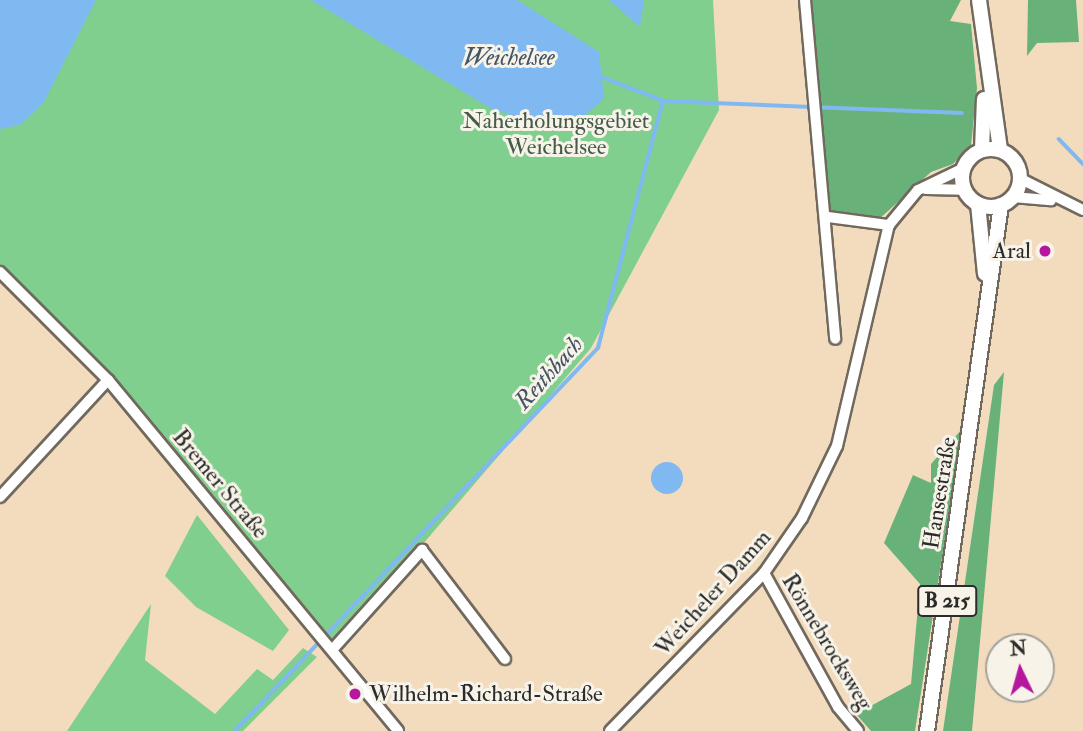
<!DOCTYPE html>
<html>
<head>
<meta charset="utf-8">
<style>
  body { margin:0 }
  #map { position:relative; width:1083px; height:731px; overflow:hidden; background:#f3dcbe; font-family:"IM FELL Double Pica",serif }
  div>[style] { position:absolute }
  .green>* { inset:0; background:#80cf8f }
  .forest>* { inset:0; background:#68b27a }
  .water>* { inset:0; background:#80b8f1 }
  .round { border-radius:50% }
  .stream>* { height:3.5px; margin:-1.75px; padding:0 1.75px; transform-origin:1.75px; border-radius:1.75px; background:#80b8f1 }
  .roads { filter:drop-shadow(2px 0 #71695e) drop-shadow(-2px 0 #71695e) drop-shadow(0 2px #71695e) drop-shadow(0 -2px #71695e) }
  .street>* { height:10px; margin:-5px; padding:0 5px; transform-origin:5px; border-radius:5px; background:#fff }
  .primary>* { height:14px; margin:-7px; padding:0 7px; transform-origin:7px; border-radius:7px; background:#fff }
  .primary>.ring { margin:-7px; padding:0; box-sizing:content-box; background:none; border:14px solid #fff; border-radius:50% }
  .dots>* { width:19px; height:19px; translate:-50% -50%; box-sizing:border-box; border:4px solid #f7f3e8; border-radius:50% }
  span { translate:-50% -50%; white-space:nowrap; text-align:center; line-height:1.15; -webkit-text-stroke:6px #f7f3e8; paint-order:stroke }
  .shield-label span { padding:2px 5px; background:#f7f3e8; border:2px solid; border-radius:5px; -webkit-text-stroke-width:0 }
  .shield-label { font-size:21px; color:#2b2b2b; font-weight:700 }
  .park-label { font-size:23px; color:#445c49 }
  .poi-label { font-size:23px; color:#2b2b2b }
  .right { translate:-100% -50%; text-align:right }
  .left { translate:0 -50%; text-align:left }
  .street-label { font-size:23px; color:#2b2b2b }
  .water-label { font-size:24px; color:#456; font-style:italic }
  .north { position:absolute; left:985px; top:633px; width:70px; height:70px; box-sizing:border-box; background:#f7f3e8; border:2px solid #a5a39c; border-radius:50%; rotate:355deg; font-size:19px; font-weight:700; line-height:28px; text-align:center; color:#2b2b2b }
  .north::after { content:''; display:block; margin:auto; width:24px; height:32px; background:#b5179e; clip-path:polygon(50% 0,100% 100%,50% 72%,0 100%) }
</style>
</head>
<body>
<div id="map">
  <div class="green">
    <i style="clip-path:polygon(0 0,713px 0,719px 110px,591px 348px,332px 650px,142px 420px,0 272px)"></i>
    <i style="clip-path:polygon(197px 515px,289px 630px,273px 651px,196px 607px,165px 576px)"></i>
    <i style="clip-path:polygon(151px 604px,145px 660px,215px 714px,257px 669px,273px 680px,303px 648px,317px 657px,243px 731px,67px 731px)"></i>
  </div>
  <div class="forest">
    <i style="clip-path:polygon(805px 0,961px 0,950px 21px,971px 24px,977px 88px,971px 146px,953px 164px,931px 172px,877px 221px,828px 217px)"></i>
    <i style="clip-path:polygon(1028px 0,1076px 0,1079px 42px,1037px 43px,1027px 56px)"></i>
    <i style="clip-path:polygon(1004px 372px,972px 731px,943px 731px,994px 385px)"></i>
    <i style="clip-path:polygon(962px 429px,915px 731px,871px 731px,856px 714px,911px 684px,920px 584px,884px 543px,913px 475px,931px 483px,931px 464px)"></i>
  </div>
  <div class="water">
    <i style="clip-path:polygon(0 0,96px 0,44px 102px,20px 125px,0 129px)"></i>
    <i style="clip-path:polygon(311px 0,517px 0,599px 52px,604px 98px,577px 123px,528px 121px,490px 108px)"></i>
    <i style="clip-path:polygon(609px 0,644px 0,640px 27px)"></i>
    <i class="round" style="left:651px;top:462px;width:32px;height:32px"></i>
  </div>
  <div class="stream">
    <i style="left:663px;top:101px;width:299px;rotate:2.3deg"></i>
    <i style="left:1059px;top:139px;width:35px;rotate:46deg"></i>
    <i style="left:235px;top:731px;width:528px;rotate:-46.54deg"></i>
    <i style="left:598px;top:348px;width:255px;rotate:-75.3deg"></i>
    <i style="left:663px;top:101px;width:67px;rotate:-159.1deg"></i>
  </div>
  <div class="roads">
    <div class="street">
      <i style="left:805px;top:0;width:340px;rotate:84.9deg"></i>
      <i style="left:1021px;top:179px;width:69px;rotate:26.6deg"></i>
      <i style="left:926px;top:189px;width:39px;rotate:1deg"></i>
      <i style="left:1013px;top:197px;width:38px;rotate:5deg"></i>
      <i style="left:828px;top:217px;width:62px;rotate:7.5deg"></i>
      <i style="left:0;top:272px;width:153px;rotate:45deg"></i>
      <i style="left:108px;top:380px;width:455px;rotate:50.4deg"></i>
      <i style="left:0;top:497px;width:159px;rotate:-47.3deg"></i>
      <i style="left:764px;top:573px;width:153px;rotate:61.1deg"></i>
      <i style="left:838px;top:707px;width:31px;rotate:50deg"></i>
      <i style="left:332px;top:650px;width:135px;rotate:-48deg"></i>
      <i style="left:422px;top:550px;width:137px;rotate:52.7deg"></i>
      <i style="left:610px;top:731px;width:221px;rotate:-45.7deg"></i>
      <i style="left:764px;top:573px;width:67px;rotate:-55.4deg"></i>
      <i style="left:802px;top:518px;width:80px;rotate:-64.1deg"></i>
      <i style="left:837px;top:446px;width:227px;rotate:-76.8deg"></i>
      <i style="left:889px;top:225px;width:45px;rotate:-50.4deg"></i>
      <i style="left:918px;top:190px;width:51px;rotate:-25.6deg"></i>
    </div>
    <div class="primary">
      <i style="left:979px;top:0;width:151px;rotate:82deg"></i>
      <i class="ring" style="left:962px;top:149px;width:44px;height:44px"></i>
      <i style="left:982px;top:150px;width:51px;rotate:-87.8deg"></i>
      <i style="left:978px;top:204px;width:70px;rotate:84.3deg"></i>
      <i style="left:927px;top:731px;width:531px;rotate:-81.99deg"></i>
    </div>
  </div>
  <div class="dots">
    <i style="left:1045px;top:251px;background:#b5179e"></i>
    <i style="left:355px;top:694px;background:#b5179e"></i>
  </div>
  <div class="shield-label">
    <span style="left:947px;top:601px">B 215</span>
  </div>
  <div class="park-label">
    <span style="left:556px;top:134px">Naherholungsgebiet<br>Weichelsee</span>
  </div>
  <div class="poi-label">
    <span class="right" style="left:1031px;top:251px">Aral</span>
    <span class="left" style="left:369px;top:694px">Wilhelm-Richard-Straße</span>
  </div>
  <div class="street-label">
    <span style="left:220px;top:484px;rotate:50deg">Bremer Straße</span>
    <span style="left:940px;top:493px;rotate:-81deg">Hansestraße</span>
    <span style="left:713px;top:593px;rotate:-48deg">Weicheler Damm</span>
    <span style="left:827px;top:642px;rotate:59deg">Rönnebrocksweg</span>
  </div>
  <div class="water-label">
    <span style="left:509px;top:58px">Weichelsee</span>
    <span style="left:549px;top:373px;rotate:-48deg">Reithbach</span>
  </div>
  <div class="north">N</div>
</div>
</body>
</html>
